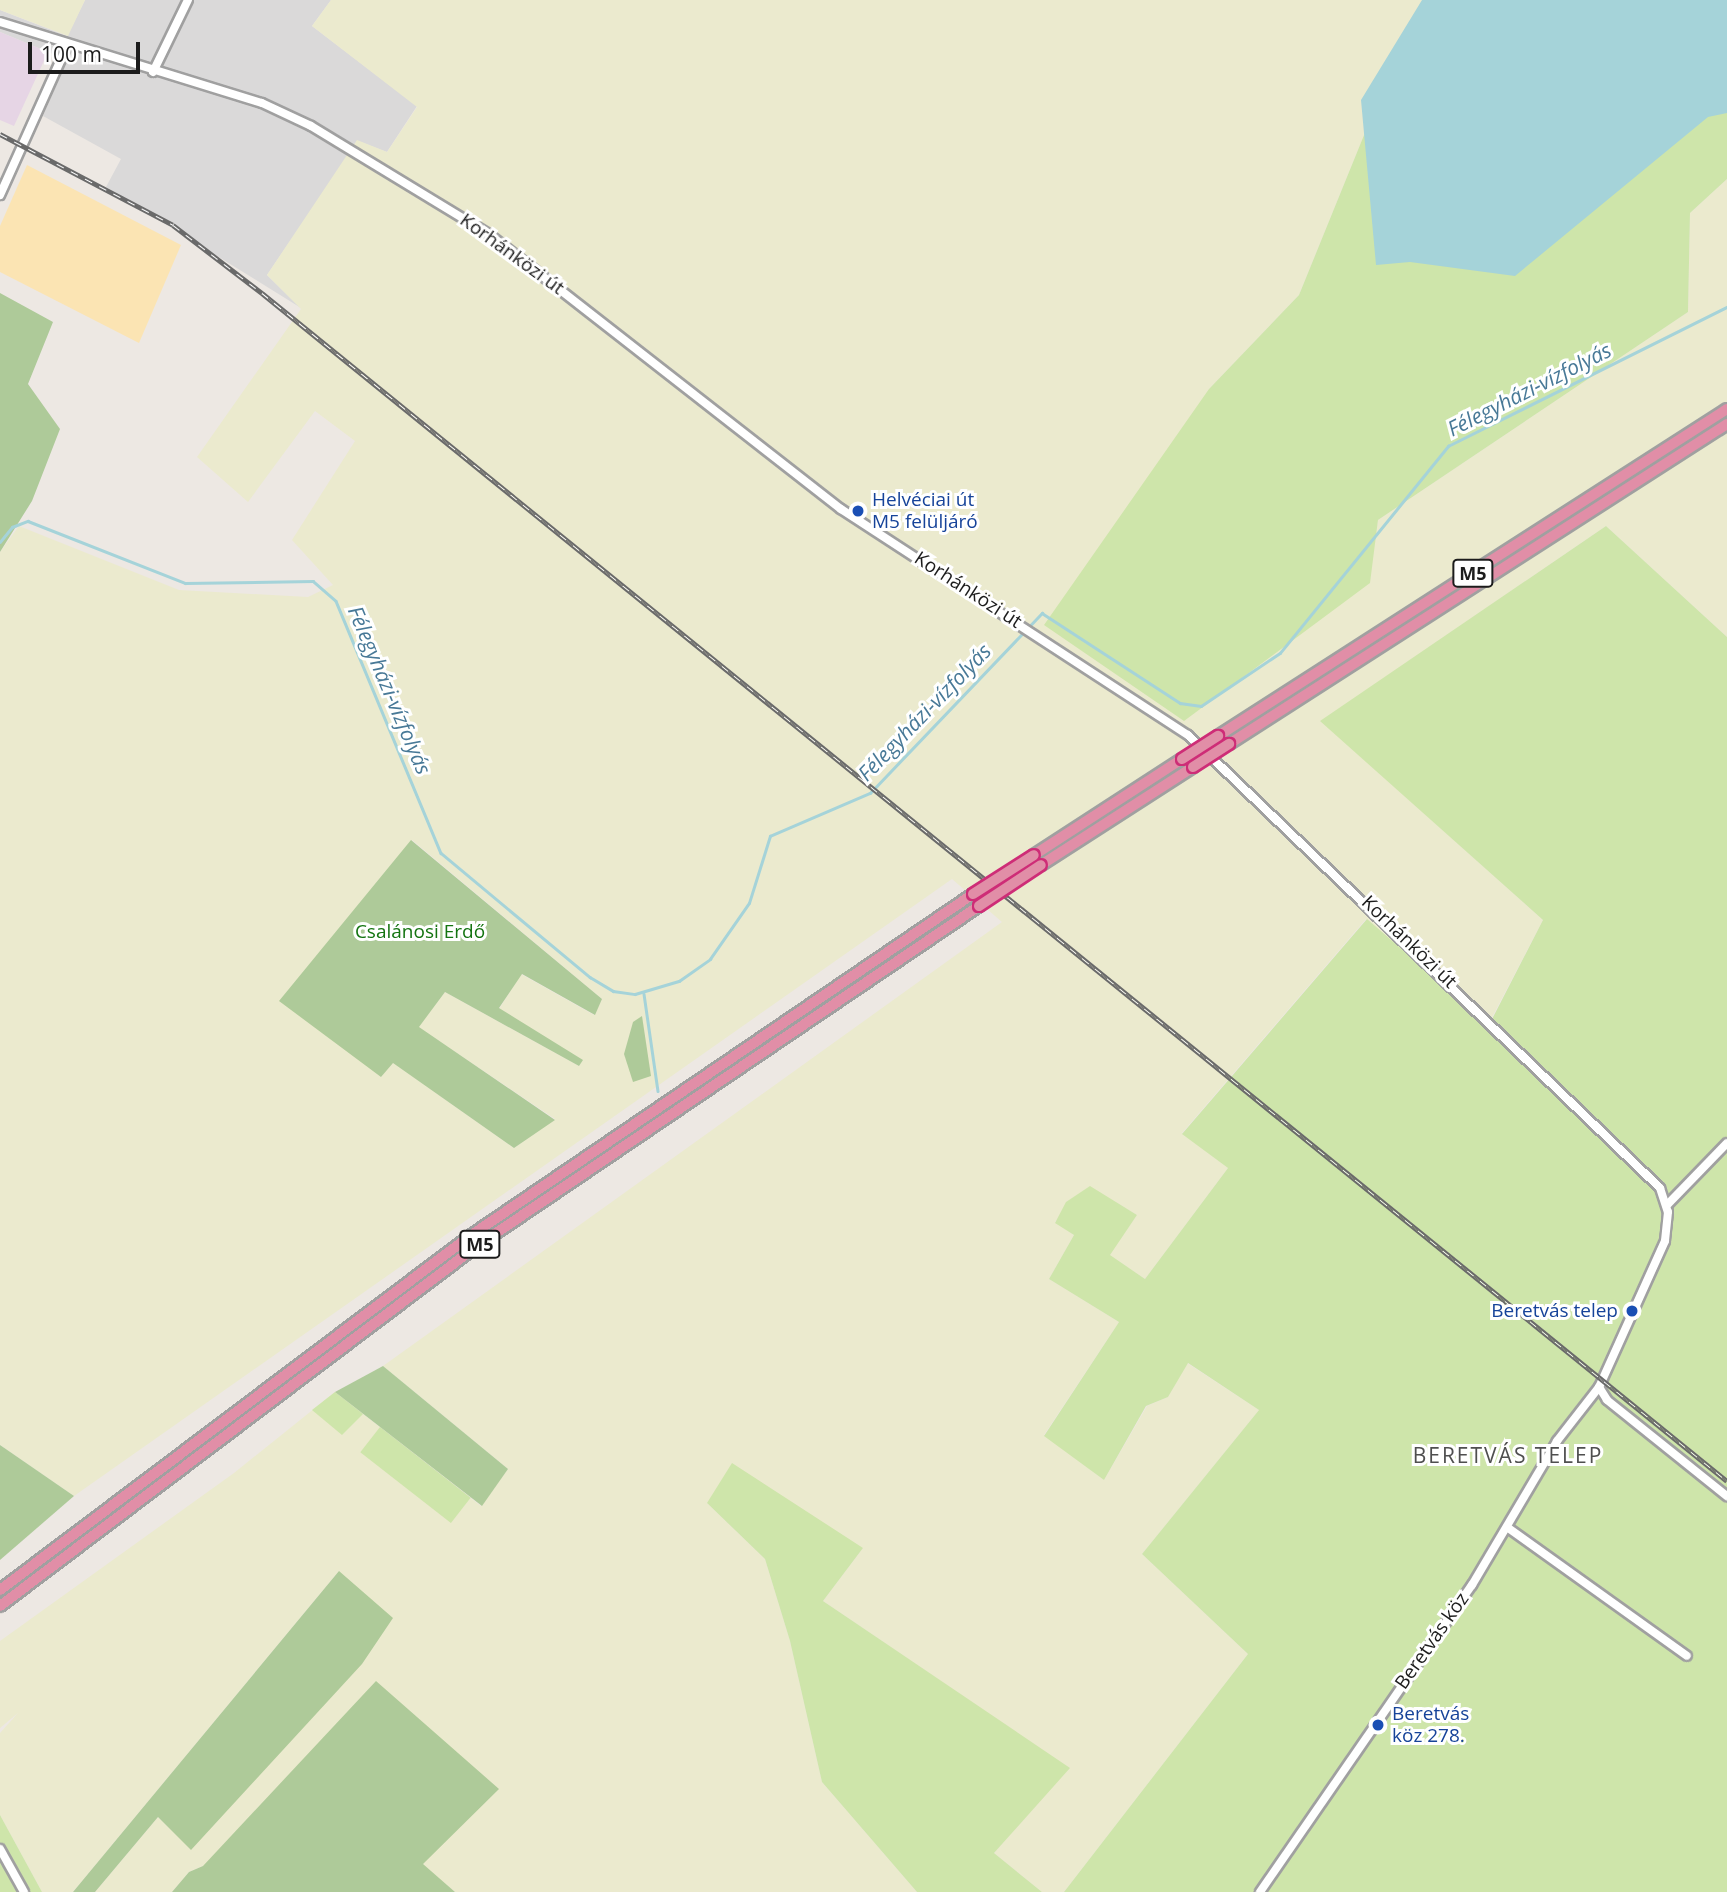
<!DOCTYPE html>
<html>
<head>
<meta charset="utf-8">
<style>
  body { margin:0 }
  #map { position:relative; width:1727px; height:1892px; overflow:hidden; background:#ede8e3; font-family:"Open Sans",sans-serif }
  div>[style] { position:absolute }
  .residential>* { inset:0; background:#dad9d9 }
  .industrial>* { inset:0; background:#e6d5e5 }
  .farmland>* { inset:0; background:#ebeace }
  .grass>* { inset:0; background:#cee5aa; transform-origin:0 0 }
  .forest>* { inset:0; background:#aeca99 }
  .sand>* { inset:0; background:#fbe4b3 }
  .water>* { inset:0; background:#a5d3d9 }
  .stream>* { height:2.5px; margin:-1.25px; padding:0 1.25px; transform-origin:1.25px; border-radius:1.25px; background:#a5d3d9 }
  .roads { filter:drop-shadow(2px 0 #a0a0a0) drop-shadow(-2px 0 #a0a0a0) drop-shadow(0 2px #a0a0a0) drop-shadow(0 -2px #a0a0a0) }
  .minor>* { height:8px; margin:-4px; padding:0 4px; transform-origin:4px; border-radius:4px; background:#fff }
  .highway>* { height:10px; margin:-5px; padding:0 5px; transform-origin:5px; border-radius:5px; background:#e18ea7 }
  .rail>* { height:5px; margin-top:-2.5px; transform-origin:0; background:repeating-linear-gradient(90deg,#fff 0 8px,#6a6a6a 0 16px); box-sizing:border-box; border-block:2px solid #6a6a6a }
  .bridges { filter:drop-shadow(2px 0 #ce2d77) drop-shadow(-2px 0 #ce2d77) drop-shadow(0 2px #ce2d77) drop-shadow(0 -2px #ce2d77) }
  .highway-bridge>* { height:10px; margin:-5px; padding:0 5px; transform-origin:5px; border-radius:5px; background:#e18ea7 }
  .dots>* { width:19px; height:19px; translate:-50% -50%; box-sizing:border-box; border:4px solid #fff; border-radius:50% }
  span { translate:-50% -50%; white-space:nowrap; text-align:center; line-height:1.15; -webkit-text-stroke:6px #fff; paint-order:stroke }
  .shield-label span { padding:2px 5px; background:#fff; border:2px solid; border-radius:5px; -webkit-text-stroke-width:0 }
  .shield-label { font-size:18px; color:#1c1c1c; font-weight:700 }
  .street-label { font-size:19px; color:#1c1c1c }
  .transit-label { font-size:19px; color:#164399 }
  .left { translate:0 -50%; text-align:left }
  .right { translate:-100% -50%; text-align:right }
  .park-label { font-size:19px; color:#147411 }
  .water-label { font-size:21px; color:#487997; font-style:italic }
  .neighbourhood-label { font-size:21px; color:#4f4f4f; letter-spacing:2px }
  .scale { position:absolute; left:28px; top:42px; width:112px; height:32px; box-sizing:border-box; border:4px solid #1c1c1c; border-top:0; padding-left:9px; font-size:21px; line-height:24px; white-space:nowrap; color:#1c1c1c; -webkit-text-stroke:5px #fff; paint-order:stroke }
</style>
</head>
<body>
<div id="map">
  <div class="residential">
    <i style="clip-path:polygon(85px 0,331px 0,312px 26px,417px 106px,387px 152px,358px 141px,267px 275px,301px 308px,106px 187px,121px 159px,43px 116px,67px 60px,0 32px,0 10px,67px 36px)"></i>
  </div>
  <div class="industrial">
    <i style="clip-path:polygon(0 32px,48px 52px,14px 126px,0 120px)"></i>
  </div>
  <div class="farmland">
    <i style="clip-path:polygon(0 0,85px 0,68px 36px,0 10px)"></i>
    <i style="clip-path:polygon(evenodd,331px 0,1473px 0,1386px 81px,1299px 295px,1209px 389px,1369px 583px,1378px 520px,1688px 312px,1690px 213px,1727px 179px,1727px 637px,1606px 526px,1321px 721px,1543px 920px,1488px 1025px,1366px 919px,1182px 1133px,1228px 1168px,1145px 1279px,1109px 1255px,1137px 1215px,1090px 1187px,1055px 1222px,1074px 1235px,1049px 1279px,1119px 1322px,1044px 1435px,1104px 1480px,1147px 1406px,1168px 1397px,1187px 1363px,1259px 1410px,1142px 1554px,1248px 1654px,1064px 1892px,1042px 1892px,994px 1853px,1069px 1768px,823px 1601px,863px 1548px,707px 1503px,765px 1559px,790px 1641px,822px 1782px,917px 1892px,455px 1892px,422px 1865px,203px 1866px,189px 1872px,172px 1892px,95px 1892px,158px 1817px,191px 1849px,339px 1571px,73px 1892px,42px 1892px,0 1815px,0 1733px,18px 1713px,0 1728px,0 1641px,234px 1473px,335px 1392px,481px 1506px,508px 1469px,383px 1366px,1002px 922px,952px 879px,74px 1496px,0 1445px,0 552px,19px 526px,179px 590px,308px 597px,333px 585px,292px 540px,355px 441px,315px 411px,248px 502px,197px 457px,301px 309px,267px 275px,357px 140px,387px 152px,417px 107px,312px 26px,331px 0,412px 840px,602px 999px,594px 1015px,521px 974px,499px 1009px,582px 1060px,579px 1066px,445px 992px,418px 1027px,555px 1119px,514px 1148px,392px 1062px,381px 1077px,412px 840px)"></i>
  </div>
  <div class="grass">
    <i style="clip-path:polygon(1727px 0,1727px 179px,1690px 213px,1688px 312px,1378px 520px,1370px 583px,1184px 721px,1044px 625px,1209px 389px,1299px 295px,1386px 81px)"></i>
    <i style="clip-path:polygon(1606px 526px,1727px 637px,1727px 1892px,1064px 1892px,1248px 1654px,1142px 1554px,1259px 1410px,1188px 1363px,1168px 1397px,1146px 1406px,1104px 1480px,1044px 1436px,1119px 1322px,1049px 1279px,1074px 1235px,1055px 1223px,1066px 1202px,1090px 1186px,1137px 1215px,1110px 1255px,1145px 1279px,1228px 1168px,1182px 1134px,1367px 919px,1489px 1025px,1543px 920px,1320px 721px)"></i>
    <i style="clip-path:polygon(335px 1392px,363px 1414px,342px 1435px,312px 1410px)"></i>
    <i style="left:380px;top:1427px;width:115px;height:32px;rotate:38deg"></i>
    <i style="clip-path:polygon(732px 1463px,863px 1548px,823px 1601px,1070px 1768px,994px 1853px,1042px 1892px,917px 1892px,822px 1782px,790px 1641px,765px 1559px,707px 1503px)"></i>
    <i style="clip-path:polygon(0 1815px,42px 1892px,0 1892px)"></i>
  </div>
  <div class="forest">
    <i style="clip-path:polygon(0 293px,53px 322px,28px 384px,60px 429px,32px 501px,0 552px)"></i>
    <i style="clip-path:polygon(411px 840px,602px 999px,595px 1015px,522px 974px,499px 1008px,583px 1060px,579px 1066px,445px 992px,419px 1027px,555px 1120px,514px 1148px,393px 1063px,381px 1077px,279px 1001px)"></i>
    <i style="clip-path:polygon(642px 1016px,651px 1076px,633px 1082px,624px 1054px,633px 1022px)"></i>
    <i style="clip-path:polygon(383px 1366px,508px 1469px,482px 1506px,335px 1392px)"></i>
    <i style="clip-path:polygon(0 1445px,74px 1496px,0 1560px)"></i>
    <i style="clip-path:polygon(339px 1571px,393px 1618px,362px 1664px,191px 1850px,158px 1817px,95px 1892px,73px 1892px)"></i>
    <i style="clip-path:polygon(376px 1681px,499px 1789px,423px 1864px,455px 1892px,172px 1892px,189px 1872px,203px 1866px)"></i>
  </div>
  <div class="sand">
    <i style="clip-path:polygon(27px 165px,181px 245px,139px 343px,0 272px,0 226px)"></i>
  </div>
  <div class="water">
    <i style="clip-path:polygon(1422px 0,1727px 0,1727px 113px,1708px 117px,1515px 276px,1410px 262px,1376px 265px,1361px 100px)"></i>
  </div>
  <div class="stream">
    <i style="left:0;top:542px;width:19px;rotate:-51deg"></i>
    <i style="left:12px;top:527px;width:17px;rotate:-21deg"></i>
    <i style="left:28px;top:521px;width:169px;rotate:21.5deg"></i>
    <i style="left:185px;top:583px;width:128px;rotate:-0.9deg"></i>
    <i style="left:313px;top:581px;width:30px;rotate:41deg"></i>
    <i style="left:336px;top:601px;width:273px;rotate:67.4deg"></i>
    <i style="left:441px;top:853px;width:194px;rotate:39.8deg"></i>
    <i style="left:590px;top:977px;width:27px;rotate:31deg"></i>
    <i style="left:613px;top:991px;width:22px;rotate:8deg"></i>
    <i style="left:635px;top:994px;width:46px;rotate:-16.5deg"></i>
    <i style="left:679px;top:981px;width:38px;rotate:-35deg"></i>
    <i style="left:710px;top:959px;width:68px;rotate:-55.1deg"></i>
    <i style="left:749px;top:903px;width:70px;rotate:-72.6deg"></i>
    <i style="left:770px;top:836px;width:109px;rotate:-23.3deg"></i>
    <i style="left:870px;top:793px;width:249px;rotate:-46.3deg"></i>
    <i style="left:1042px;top:613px;width:165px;rotate:33.1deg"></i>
    <i style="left:1180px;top:703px;width:21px;rotate:8deg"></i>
    <i style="left:1201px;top:706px;width:95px;rotate:-33.9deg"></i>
    <i style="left:1280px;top:653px;width:267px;rotate:-50.9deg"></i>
    <i style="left:1448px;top:446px;width:312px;rotate:-26.5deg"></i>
    <i style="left:644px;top:994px;width:98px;rotate:81.8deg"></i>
  </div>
  <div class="roads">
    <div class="minor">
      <i style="left:0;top:22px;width:274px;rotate:17.2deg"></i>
      <i style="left:262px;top:103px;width:54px;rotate:25.1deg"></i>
      <i style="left:311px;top:126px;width:210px;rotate:31.3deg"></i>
      <i style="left:490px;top:235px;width:445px;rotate:38deg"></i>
      <i style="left:841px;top:509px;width:414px;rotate:33.1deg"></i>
      <i style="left:1188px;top:735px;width:654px;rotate:43.82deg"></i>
      <i style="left:1660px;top:1188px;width:25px;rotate:72deg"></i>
      <i style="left:1668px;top:1212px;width:29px;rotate:96deg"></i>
      <i style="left:1665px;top:1241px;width:160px;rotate:114.3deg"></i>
      <i style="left:153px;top:72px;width:80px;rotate:-64.1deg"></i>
      <i style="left:0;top:195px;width:163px;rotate:-65.8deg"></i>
      <i style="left:1667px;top:1205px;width:86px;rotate:-45.9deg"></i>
      <i style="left:1599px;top:1387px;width:15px;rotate:58deg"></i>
      <i style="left:1607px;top:1400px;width:154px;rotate:38.7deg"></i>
      <i style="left:1507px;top:1527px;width:221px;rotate:35.6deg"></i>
      <i style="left:0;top:1849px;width:49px;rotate:60.8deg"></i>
      <i style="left:1260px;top:1892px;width:373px;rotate:-55.4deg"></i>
      <i style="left:1472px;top:1585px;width:167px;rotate:-59.4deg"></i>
      <i style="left:1557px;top:1441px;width:68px;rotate:-52.1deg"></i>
    </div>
    <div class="highway">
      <i style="left:1218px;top:736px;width:605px;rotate:-32.72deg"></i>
      <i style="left:1229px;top:744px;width:592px;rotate:-32.72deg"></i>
      <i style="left:1034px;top:855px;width:176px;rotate:-33deg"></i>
      <i style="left:1041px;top:865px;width:181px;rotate:-32.8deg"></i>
      <i style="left:0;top:1590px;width:588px;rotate:-36.99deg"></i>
      <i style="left:470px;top:1236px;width:608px;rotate:-34.21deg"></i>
      <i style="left:0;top:1606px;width:598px;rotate:-37.04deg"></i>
      <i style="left:477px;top:1246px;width:606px;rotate:-34.11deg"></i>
    </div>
  </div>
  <div class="rail">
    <i style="left:0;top:134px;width:195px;rotate:27.7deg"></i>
    <i style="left:173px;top:225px;width:112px;rotate:37.4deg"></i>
    <i style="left:262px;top:293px;width:1886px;rotate:39.04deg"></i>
  </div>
  <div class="bridges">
    <div class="highway-bridge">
      <i style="left:1182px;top:759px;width:43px;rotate:-32.6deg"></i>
      <i style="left:1193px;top:767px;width:43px;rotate:-32.6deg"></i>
      <i style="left:973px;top:894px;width:72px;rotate:-32.6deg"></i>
      <i style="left:979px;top:906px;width:74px;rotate:-33.5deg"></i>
    </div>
  </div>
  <div class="dots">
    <i style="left:858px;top:511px;background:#1a4fb4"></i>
    <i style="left:1632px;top:1311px;background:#1a4fb4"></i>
    <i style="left:1378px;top:1725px;background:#1a4fb4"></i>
  </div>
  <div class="shield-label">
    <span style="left:1473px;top:573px">M5</span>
    <span style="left:480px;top:1244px">M5</span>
  </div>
  <div class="street-label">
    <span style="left:512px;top:254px;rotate:36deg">Korhánközi út</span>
    <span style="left:968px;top:590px;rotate:33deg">Korhánközi út</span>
    <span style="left:1409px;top:942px;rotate:44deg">Korhánközi út</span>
    <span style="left:1432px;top:1641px;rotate:-55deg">Beretvás köz</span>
  </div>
  <div class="transit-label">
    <span class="left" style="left:872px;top:511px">Helvéciai út<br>M5 felüljáró</span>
    <span class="right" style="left:1618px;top:1311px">Beretvás telep</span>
    <span class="left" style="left:1392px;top:1725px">Beretvás<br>köz 278.</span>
  </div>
  <div class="park-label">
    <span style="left:420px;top:932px">Csalánosi Erdő</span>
  </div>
  <div class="water-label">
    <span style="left:1529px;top:389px;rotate:-27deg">Félegyházi-vízfolyás</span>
    <span style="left:390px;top:690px;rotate:67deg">Félegyházi-vízfolyás</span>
    <span style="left:924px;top:712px;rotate:-46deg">Félegyházi-vízfolyás</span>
  </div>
  <div class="neighbourhood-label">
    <span style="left:1508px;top:1455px">BERETVÁS TELEP</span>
  </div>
  <div class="scale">100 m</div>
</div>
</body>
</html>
